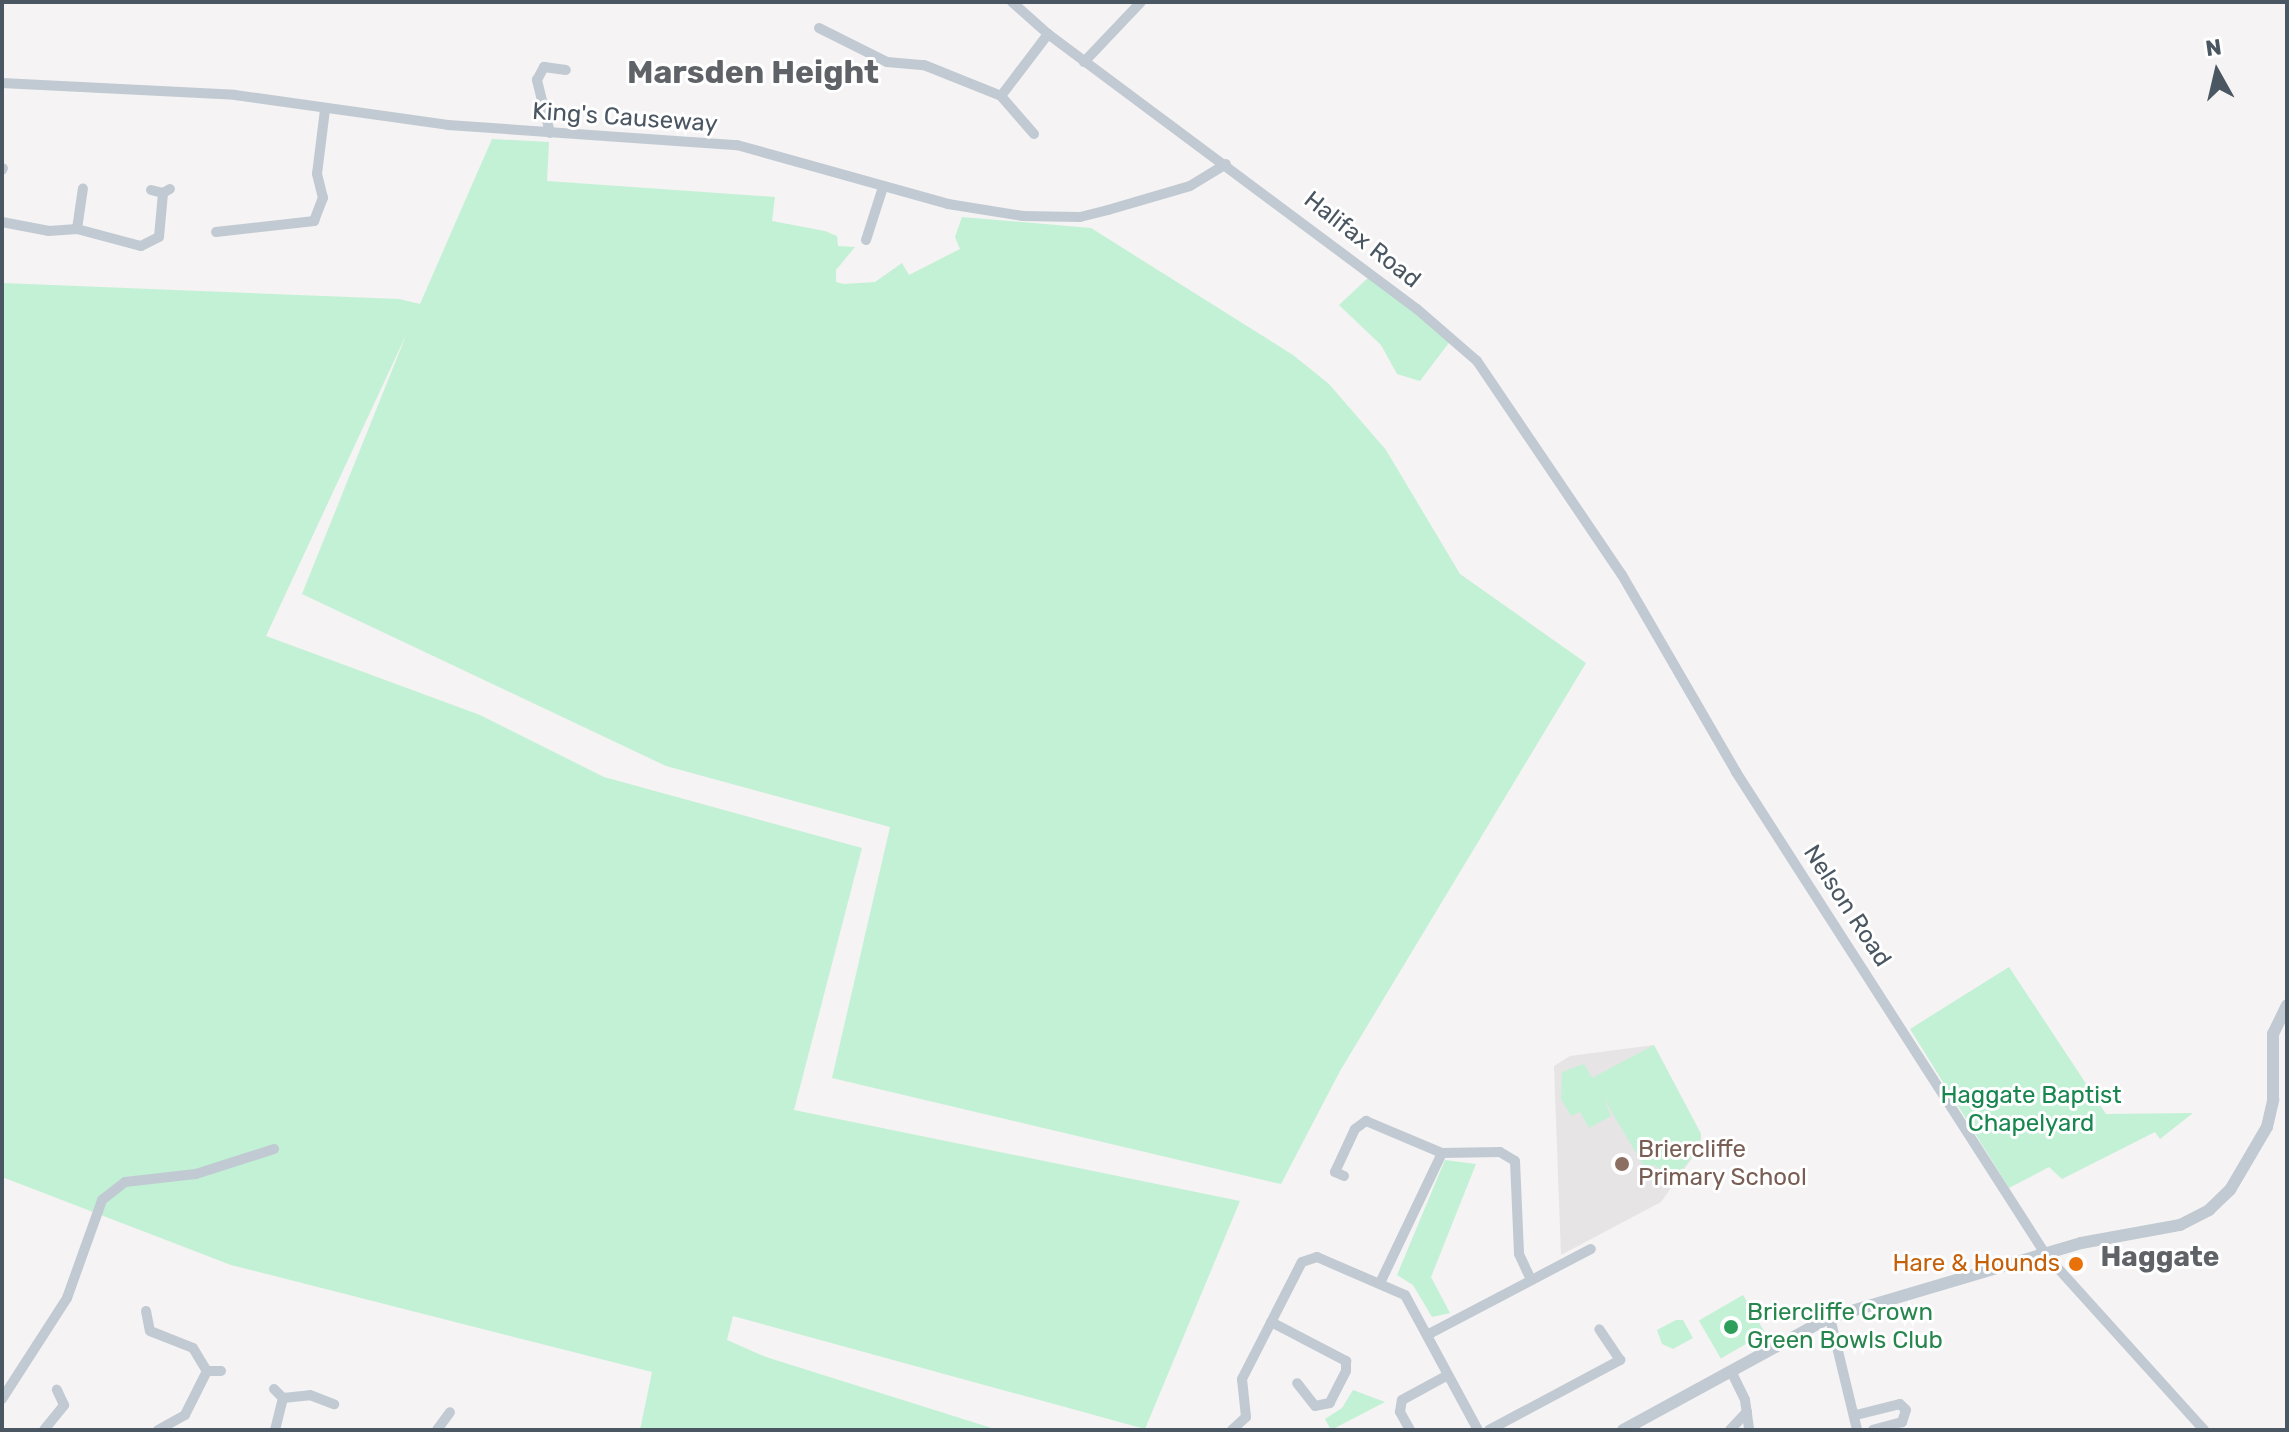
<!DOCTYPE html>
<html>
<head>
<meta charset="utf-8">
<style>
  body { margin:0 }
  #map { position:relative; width:2289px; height:1432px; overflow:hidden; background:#f5f3f3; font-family:Rubik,sans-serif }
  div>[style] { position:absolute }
  .education>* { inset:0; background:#e6e4e5 }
  .green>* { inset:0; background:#c3f1d5; transform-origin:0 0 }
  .minor>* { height:10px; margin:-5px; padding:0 5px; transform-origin:5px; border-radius:5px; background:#c1cad2 }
  .tertiary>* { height:12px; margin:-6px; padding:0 6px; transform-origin:6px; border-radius:6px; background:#c1cad2 }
  .dots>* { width:22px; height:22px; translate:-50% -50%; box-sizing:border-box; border:4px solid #fff; border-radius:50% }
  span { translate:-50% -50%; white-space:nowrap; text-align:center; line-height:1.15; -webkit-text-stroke:6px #fff; paint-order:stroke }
  .street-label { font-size:24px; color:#4a5661 }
  .park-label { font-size:24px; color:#17864f }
  .education-label { font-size:24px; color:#785e54 }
  .left { translate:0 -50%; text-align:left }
  .food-label { font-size:24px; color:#c56008 }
  .right { translate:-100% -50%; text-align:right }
  .leisure-label { font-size:24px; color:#27864d }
  .quarter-label { font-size:28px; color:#5f6368; font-weight:700 }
  .district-label { font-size:32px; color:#5f6368; font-weight:700 }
  .frame { position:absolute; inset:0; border:4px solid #4a5661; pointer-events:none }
  .north { position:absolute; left:2177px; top:32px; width:80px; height:80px; -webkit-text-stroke:6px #fff; paint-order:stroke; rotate:352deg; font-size:22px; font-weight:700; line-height:32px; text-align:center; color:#4a5661 }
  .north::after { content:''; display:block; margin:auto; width:28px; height:36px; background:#4a5661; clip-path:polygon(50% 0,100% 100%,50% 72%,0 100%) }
</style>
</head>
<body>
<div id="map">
  <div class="education">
    <i style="clip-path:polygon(1654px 1045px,1701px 1134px,1700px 1147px,1661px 1202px,1561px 1255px,1554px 1066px,1570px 1056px)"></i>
  </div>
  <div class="green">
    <i style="clip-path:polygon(492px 139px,549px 142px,547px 181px,775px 197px,772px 221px,825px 231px,837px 236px,838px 246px,855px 247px,836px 270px,836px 282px,844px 284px,875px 282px,902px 263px,909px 275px,960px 249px,955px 237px,962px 217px,1091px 228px,1293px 355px,1329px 384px,1386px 450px,1460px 574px,1586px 663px,1340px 1071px,1281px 1184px,832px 1078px,890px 827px,666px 766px,302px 594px,407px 333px,266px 636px,480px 715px,604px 777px,862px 848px,794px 1110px,1240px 1201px,1145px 1429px,733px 1316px,727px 1340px,766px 1357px,998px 1430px,640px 1430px,652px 1372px,231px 1265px,2px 1177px,2px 283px,399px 299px,420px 304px)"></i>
    <i style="clip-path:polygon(1370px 276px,1451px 340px,1420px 381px,1397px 374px,1381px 345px,1339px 305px)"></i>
    <i style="clip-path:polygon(2009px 967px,2106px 1114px,2193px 1113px,2160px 1139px,2155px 1132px,2062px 1179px,2049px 1167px,2009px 1188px,1910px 1029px)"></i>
    <i style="clip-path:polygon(1654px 1045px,1701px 1134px,1700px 1147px,1673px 1181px,1655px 1165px,1645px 1168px,1603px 1097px,1611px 1116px,1589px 1128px,1580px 1112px,1571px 1116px,1561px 1099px,1562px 1072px,1584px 1064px,1592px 1078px)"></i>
    <i style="clip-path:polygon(1445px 1160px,1476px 1164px,1431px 1277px,1450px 1313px,1432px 1317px,1413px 1285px,1397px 1275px)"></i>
    <i style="left:1743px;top:1295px;width:44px;height:51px;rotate:60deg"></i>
    <i style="clip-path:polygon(1676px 1320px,1683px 1320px,1693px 1338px,1673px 1349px,1662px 1344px,1657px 1330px)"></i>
    <i style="clip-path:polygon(1353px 1390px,1385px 1402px,1331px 1430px,1325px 1419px,1342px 1408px)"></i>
  </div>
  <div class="minor">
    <i style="left:1012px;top:2px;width:48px;rotate:41.6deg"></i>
    <i style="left:1048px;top:34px;width:460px;rotate:36.7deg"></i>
    <i style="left:1417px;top:309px;width:79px;rotate:40.9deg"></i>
    <i style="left:1477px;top:361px;width:258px;rotate:55.9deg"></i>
    <i style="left:1622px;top:575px;width:228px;rotate:59.9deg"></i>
    <i style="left:1736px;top:772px;width:574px;rotate:57.31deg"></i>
    <i style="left:2046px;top:1255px;width:236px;rotate:47.9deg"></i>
    <i style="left:819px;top:28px;width:76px;rotate:26.6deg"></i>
    <i style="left:887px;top:62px;width:37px;rotate:5deg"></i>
    <i style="left:924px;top:65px;width:83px;rotate:21.9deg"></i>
    <i style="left:1084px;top:62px;width:83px;rotate:-46.5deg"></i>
    <i style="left:2px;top:83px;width:233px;rotate:2.9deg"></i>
    <i style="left:235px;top:95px;width:215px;rotate:8deg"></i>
    <i style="left:448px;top:125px;width:290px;rotate:4deg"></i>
    <i style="left:737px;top:145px;width:219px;rotate:15.6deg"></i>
    <i style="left:948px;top:204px;width:76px;rotate:9.1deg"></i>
    <i style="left:1023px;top:216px;width:57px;rotate:1deg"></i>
    <i style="left:1080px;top:217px;width:29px;rotate:-14deg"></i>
    <i style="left:1108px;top:210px;width:85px;rotate:-16.3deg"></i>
    <i style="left:1190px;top:186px;width:42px;rotate:-31.4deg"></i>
    <i style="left:550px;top:133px;width:55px;rotate:-103.8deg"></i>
    <i style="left:537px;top:80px;width:15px;rotate:-62deg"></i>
    <i style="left:544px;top:67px;width:22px;rotate:8deg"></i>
    <i style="left:1034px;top:134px;width:50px;rotate:-131deg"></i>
    <i style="left:1001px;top:96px;width:78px;rotate:-52.8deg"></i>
    <i style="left:2px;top:170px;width:2px;rotate:-63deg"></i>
    <i style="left:151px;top:190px;width:12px;rotate:14deg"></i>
    <i style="left:163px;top:193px;width:8px;rotate:-30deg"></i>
    <i style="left:2px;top:222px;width:48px;rotate:10.8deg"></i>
    <i style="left:49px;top:231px;width:28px;rotate:-4deg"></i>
    <i style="left:77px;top:229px;width:66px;rotate:14.9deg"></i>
    <i style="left:141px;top:246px;width:20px;rotate:-27deg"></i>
    <i style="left:159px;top:237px;width:44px;rotate:-84.8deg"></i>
    <i style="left:77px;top:229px;width:41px;rotate:-81.7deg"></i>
    <i style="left:216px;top:232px;width:99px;rotate:-6.4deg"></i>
    <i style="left:314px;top:221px;width:25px;rotate:-69deg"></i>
    <i style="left:323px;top:198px;width:25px;rotate:-104deg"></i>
    <i style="left:317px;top:174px;width:64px;rotate:-82.9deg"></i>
    <i style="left:866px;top:240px;width:56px;rotate:-72.2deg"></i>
    <i style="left:1344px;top:1176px;width:10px;rotate:-156deg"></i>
    <i style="left:1335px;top:1172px;width:47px;rotate:-65.1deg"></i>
    <i style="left:1355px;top:1129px;width:14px;rotate:-36deg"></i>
    <i style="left:1366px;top:1121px;width:82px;rotate:22.8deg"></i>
    <i style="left:1380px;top:1283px;width:144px;rotate:-64.5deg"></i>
    <i style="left:1442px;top:1153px;width:58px;rotate:-1deg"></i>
    <i style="left:1500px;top:1152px;width:17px;rotate:31deg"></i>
    <i style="left:1515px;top:1161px;width:93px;rotate:87.5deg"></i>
    <i style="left:1519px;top:1254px;width:29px;rotate:65deg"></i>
    <i style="left:146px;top:1311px;width:20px;rotate:79deg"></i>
    <i style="left:150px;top:1331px;width:46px;rotate:21.6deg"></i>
    <i style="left:193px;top:1348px;width:27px;rotate:59deg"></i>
    <i style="left:207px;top:1371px;width:49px;rotate:116.6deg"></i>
    <i style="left:185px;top:1415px;width:31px;rotate:151deg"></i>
    <i style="left:1830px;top:1318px;width:115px;rotate:76.4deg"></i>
    <i style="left:1271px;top:1322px;width:85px;rotate:27.5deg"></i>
    <i style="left:1346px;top:1361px;width:10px;rotate:90deg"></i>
    <i style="left:1346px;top:1371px;width:36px;rotate:117deg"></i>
    <i style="left:1330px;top:1403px;width:15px;rotate:169deg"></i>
    <i style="left:1315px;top:1406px;width:29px;rotate:-128deg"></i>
    <i style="left:1427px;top:1335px;width:185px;rotate:-27.7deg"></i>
    <i style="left:207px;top:1371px;width:14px"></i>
    <i style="left:1731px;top:1371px;width:32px;rotate:64deg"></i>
    <i style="left:1745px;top:1400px;width:30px;rotate:82deg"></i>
    <i style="left:274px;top:1389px;width:13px;rotate:45deg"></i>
    <i style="left:2px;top:1399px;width:120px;rotate:-57.2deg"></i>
    <i style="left:67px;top:1298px;width:104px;rotate:-70.3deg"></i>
    <i style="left:102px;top:1200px;width:29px;rotate:-38deg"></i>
    <i style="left:125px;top:1182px;width:71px;rotate:-6.4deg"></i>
    <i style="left:196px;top:1174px;width:82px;rotate:-17.8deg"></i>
    <i style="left:1856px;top:1415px;width:45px;rotate:-14deg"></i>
    <i style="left:1900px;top:1404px;width:8px;rotate:45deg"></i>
    <i style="left:1906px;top:1410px;width:13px;rotate:108deg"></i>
    <i style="left:1902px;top:1422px;width:30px;rotate:165deg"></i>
    <i style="left:44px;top:1430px;width:32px;rotate:-51deg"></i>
    <i style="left:64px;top:1405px;width:17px;rotate:-115deg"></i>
    <i style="left:275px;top:1430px;width:33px;rotate:-76deg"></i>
    <i style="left:283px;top:1398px;width:27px;rotate:-6deg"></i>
    <i style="left:310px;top:1395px;width:26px;rotate:21deg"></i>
    <i style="left:437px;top:1430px;width:22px;rotate:-54deg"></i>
    <i style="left:1232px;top:1430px;width:19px;rotate:-43deg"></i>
    <i style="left:1246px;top:1417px;width:38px;rotate:-96deg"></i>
    <i style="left:1242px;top:1379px;width:131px;rotate:-62.9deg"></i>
    <i style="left:1302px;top:1262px;width:16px;rotate:-18deg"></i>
    <i style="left:1317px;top:1257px;width:96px;rotate:23.4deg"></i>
    <i style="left:1405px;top:1295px;width:153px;rotate:61.6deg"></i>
    <i style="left:1410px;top:1430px;width:21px;rotate:-119deg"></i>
    <i style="left:1400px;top:1412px;width:12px;rotate:-81deg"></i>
    <i style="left:1402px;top:1400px;width:52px;rotate:-28.5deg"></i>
    <i style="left:1489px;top:1430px;width:149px;rotate:-28.1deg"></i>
    <i style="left:1620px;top:1360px;width:37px;rotate:-124deg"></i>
    <i style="left:1730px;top:1430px;width:25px;rotate:-47deg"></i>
  </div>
  <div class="tertiary">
    <i style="left:1623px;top:1430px;width:234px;rotate:-28.6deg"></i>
    <i style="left:1828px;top:1318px;width:264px;rotate:-16.5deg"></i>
    <i style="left:2081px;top:1243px;width:101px;rotate:-10.3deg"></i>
    <i style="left:2180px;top:1225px;width:33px;rotate:-27deg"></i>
    <i style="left:2209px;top:1210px;width:29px;rotate:-44deg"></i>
    <i style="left:2230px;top:1190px;width:73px;rotate:-59.6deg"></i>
    <i style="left:2267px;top:1127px;width:28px;rotate:-77deg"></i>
    <i style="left:2273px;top:1100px;width:66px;rotate:-90deg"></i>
    <i style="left:2273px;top:1034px;width:32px;rotate:-64deg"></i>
  </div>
  <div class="dots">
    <i style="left:1622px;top:1164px;background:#8d6e63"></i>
    <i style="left:2076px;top:1264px;background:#e8710a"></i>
    <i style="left:1731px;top:1327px;background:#2e9e5b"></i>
  </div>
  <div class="street-label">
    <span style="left:625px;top:118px;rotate:4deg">King's Causeway</span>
    <span style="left:1362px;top:240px;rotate:38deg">Halifax Road</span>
    <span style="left:1847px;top:906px;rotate:57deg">Nelson Road</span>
  </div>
  <div class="park-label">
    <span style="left:2031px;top:1110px">Haggate Baptist<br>Chapelyard</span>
  </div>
  <div class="education-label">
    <span class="left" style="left:1638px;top:1164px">Briercliffe<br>Primary School</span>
  </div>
  <div class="food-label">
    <span class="right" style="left:2060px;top:1264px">Hare &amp; Hounds</span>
  </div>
  <div class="leisure-label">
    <span class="left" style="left:1747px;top:1327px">Briercliffe Crown<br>Green Bowls Club</span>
  </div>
  <div class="quarter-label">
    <span style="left:2160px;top:1257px">Haggate</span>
  </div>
  <div class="district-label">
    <span style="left:753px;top:72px">Marsden Height</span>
  </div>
  <div class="frame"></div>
  <div class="north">N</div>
</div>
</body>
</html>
